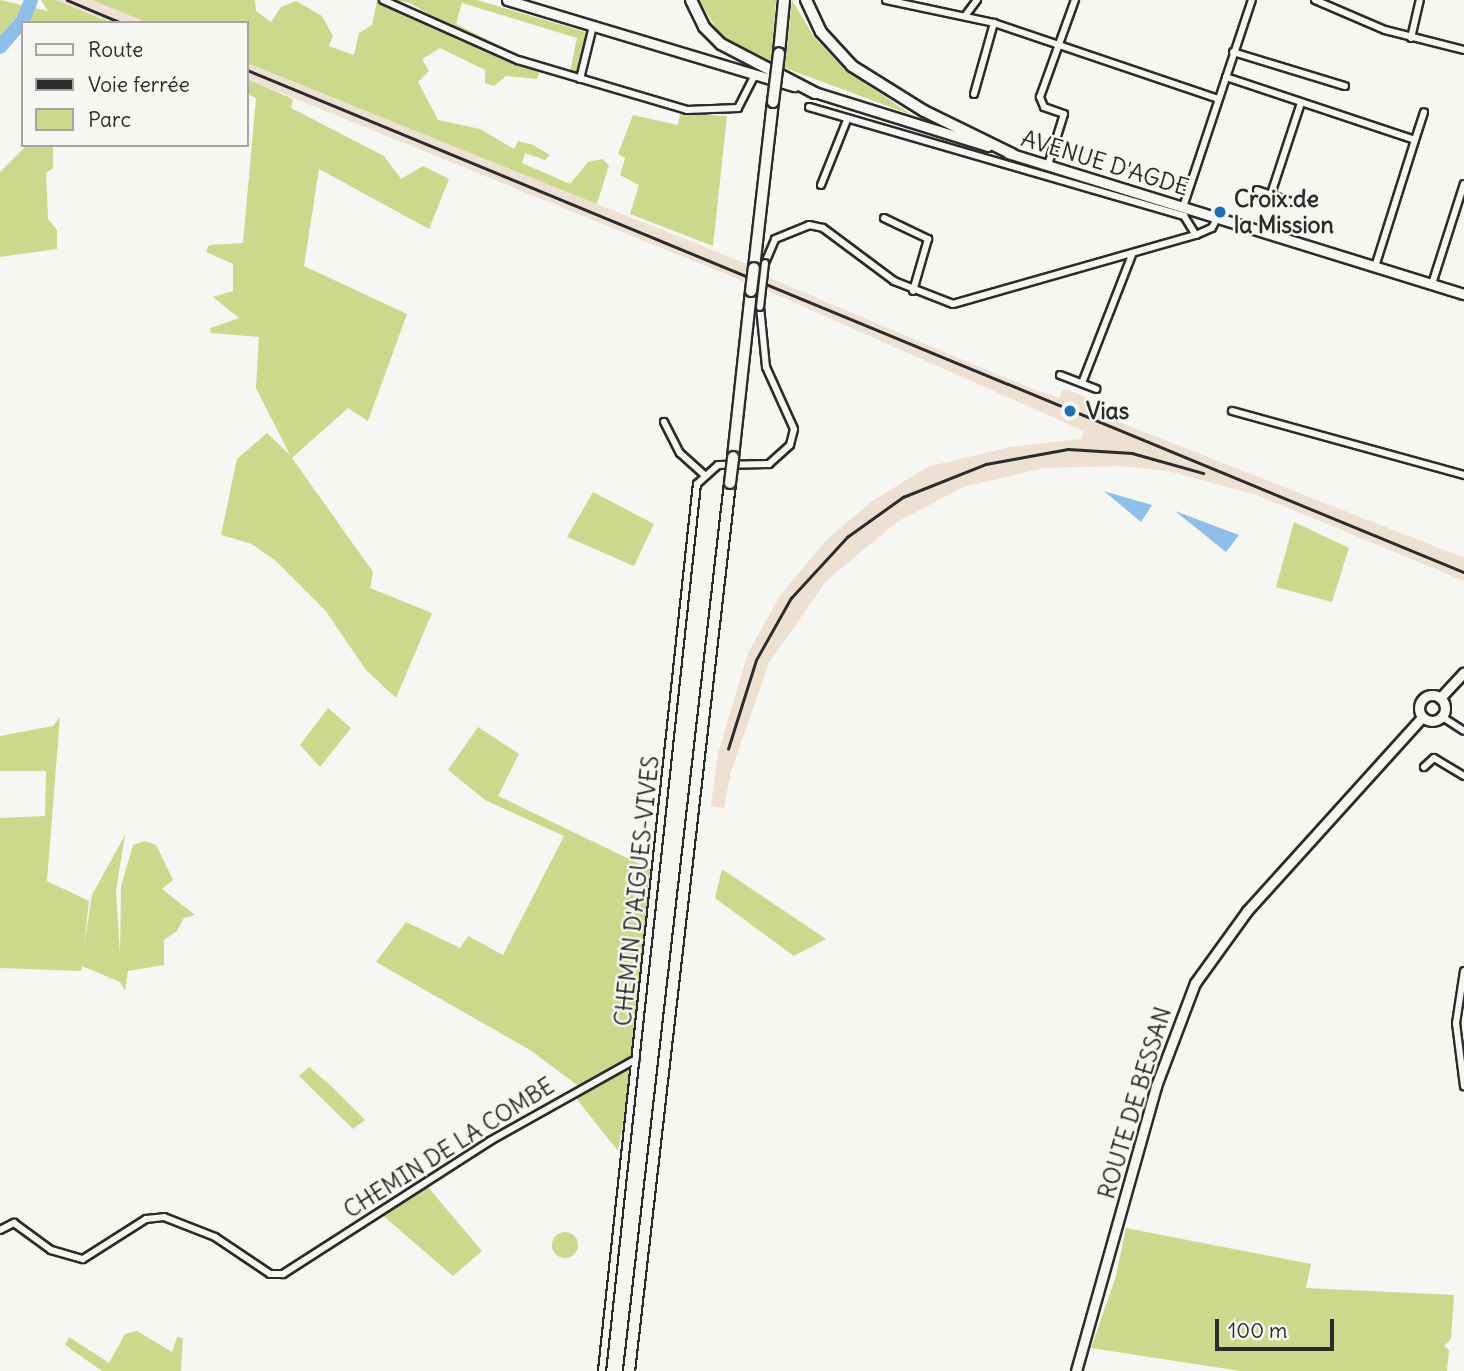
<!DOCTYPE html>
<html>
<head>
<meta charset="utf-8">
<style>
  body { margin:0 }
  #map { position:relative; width:1464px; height:1371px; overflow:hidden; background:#f6f6f2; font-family:Delius,sans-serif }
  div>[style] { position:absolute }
  .built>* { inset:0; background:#eee1d4 }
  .green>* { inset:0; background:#cbd98c }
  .round { border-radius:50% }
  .water>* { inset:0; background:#8ebfe9 }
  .river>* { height:14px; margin:-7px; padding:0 7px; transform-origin:7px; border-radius:7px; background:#8ebfe9 }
  .roads { filter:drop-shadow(2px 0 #2b2b2b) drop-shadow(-2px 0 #2b2b2b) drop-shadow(0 2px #2b2b2b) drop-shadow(0 -2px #2b2b2b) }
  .street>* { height:6px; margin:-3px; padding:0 3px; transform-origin:3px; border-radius:3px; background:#f6f6f2 }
  .secondary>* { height:9px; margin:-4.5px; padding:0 4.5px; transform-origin:4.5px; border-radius:4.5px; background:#f6f6f2 }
  .secondary>.ring { margin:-4.5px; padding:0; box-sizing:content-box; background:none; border:9px solid #f6f6f2; border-radius:50% }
  .highway>* { height:10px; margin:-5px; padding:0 5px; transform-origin:5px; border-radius:5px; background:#f6f6f2 }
  .rail>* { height:2.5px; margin:-1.25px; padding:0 1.25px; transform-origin:1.25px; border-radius:1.25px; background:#2b2b2b }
  .bridges { filter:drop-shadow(2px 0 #2b2b2b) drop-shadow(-2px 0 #2b2b2b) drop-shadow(0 2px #2b2b2b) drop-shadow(0 -2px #2b2b2b) }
  .street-bridge>* { height:6px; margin:-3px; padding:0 3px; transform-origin:3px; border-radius:3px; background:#f6f6f2 }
  .highway-bridge>* { height:10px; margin:-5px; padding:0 5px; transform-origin:5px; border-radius:5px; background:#f6f6f2 }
  .dots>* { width:19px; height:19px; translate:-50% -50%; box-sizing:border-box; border:4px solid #f6f6f2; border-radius:50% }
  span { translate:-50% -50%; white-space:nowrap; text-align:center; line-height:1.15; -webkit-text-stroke:5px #f6f6f2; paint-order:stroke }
  .street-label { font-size:23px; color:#2b2b2b }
  .poi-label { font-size:23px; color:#2b2b2b; font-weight:700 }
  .left { translate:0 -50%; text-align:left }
  .legend { position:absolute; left:21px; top:21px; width:228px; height:126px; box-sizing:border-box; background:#f6f6f2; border:2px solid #a5a5a2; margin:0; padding:9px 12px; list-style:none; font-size:21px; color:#2b2b2b }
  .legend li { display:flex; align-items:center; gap:14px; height:35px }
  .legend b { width:35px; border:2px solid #a5a5a2 }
  .scale { position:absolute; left:1215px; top:1319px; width:119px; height:32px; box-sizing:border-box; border:4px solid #2b2b2b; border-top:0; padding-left:9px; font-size:21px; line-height:24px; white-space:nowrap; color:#2b2b2b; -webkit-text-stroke:5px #f6f6f2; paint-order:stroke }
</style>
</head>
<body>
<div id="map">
  <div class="built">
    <i style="clip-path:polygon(56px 0,92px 0,148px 23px,111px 23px)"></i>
    <i style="clip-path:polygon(247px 63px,747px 264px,745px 282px,247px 79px)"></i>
    <i style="clip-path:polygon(770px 278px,1020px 384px,1059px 398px,1063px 389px,1069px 390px,1089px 399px,1086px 409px,1449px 552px,1464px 558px,1464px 581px,1257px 495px,1168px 471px,1121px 466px,1044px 468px,963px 487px,897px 522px,827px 580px,769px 663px,731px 771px,724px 808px,711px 806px,718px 754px,748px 653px,780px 596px,827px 539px,871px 502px,927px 467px,1010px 447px,1081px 439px,1084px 431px,768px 291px)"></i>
  </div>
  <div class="green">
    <i style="clip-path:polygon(0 0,48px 11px,41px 0,56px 0,111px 23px,37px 23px,18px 15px,0 37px)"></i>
    <i style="clip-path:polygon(92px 0,255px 0,256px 11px,271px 22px,281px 7px,296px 1px,322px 16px,333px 36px,329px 46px,354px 55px,359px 33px,372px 25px,377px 1px,540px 70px,537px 79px,506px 76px,494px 86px,485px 83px,485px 70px,440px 48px,422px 59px,429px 71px,418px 82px,438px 120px,480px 129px,514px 149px,518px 141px,533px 145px,550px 155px,545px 160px,525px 153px,522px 163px,570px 184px,588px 162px,602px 159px,609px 165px,597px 204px,247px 63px,247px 23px,148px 23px)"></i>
    <i style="clip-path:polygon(390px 0,477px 0,589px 33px,578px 75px,570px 72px,577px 38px,462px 3px,456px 24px,522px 57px,466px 36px,408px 2px)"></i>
    <i style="clip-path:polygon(699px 0,776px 0,771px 63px,721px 37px)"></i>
    <i style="clip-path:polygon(792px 0,814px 37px,844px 69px,912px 115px,785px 68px)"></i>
    <i style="clip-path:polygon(247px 79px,293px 99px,291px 108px,384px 156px,401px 179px,423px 166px,449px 179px,429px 229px,319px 169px,304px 266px,407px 314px,368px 421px,348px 408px,292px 458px,373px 572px,370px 588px,432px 613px,396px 698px,366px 670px,325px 610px,277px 562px,252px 544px,221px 535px,237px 459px,267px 433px,290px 455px,256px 388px,259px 337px,211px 333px,210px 328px,239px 318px,213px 297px,233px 291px,233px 264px,206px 252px,209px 245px,243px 243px,256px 98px,247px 94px)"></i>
    <i style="clip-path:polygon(680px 113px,727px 116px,713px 246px,630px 214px,639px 185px,620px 175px,625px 158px,618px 154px,633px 115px,678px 125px)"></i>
    <i style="clip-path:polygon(27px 145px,53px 145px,53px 168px,46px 173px,48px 219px,57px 230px,57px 249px,0 257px,0 172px)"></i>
    <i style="clip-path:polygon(593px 492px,654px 524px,634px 566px,567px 537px)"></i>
    <i style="clip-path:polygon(1294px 522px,1349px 548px,1332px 602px,1276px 587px)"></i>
    <i style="clip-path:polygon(328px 708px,351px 728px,320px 767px,300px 745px)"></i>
    <i style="clip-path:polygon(60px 717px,47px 881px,89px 901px,84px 946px,92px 895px,125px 835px,116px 891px,120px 955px,121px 886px,133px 845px,145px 841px,156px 845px,173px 880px,162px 889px,195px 915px,184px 918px,177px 931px,164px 940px,164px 965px,128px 971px,125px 991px,120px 982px,82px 966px,81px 971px,0 968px,0 818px,45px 816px,46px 771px,0 771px,0 736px,53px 726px)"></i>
    <i style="clip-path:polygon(478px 727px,519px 754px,498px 796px,650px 869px,632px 1056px,585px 1084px,577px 1085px,530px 1050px,376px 962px,406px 922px,460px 948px,468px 936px,503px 955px,564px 836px,485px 800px,448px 770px)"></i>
    <i style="clip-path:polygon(722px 869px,826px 939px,794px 956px,715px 898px)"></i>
    <i style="clip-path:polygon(309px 1067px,331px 1086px,365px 1120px,353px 1129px,299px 1076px)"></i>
    <i style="clip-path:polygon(625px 1068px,632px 1072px,618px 1151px,575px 1097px)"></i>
    <i style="clip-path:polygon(427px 1186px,482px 1251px,453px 1276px,381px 1214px)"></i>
    <i style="clip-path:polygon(1126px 1228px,1311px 1264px,1306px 1288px,1454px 1295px,1451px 1339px,1444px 1346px,1449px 1350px,1447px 1371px,1240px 1371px,1091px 1348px,1116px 1276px)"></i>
    <i class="round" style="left:552px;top:1232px;width:26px;height:26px"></i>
    <i style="clip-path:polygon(137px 1331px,172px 1352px,177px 1337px,183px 1338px,181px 1371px,102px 1371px,65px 1345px,69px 1337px,109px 1363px,125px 1334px)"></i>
  </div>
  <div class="water">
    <i style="clip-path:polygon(1104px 491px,1110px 493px,1152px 505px,1141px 522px)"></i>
    <i style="clip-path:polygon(1175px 511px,1239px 535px,1226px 552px)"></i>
  </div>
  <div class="river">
    <i style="left:0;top:47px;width:35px;rotate:-49deg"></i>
    <i style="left:23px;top:21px;width:22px;rotate:-69deg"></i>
  </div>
  <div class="roads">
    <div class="street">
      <i style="left:383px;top:0;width:148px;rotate:24deg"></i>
      <i style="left:518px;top:60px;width:176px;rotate:16.5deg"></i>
      <i style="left:687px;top:110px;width:51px;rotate:-2.2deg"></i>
      <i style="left:738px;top:108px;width:38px;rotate:-63deg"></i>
      <i style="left:886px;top:0;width:110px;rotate:12deg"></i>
      <i style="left:994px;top:23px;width:237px;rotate:18.7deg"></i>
      <i style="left:1315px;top:0;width:76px;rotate:23.2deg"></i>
      <i style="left:1385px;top:30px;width:81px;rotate:14.2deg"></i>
      <i style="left:965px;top:16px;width:20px;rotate:-53deg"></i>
      <i style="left:1411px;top:38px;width:39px;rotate:-77deg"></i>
      <i style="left:1233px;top:52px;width:117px;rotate:16.9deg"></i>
      <i style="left:1226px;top:77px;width:199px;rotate:18.4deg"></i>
      <i style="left:1415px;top:140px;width:133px;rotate:107.5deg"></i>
      <i style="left:580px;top:79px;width:55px;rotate:-76.2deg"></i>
      <i style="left:974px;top:94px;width:74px;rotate:-74.3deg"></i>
      <i style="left:809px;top:107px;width:391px;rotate:16.2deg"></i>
      <i style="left:1184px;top:216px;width:22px;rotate:58deg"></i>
      <i style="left:1415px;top:140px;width:29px;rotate:-72deg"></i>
      <i style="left:1048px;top:165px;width:53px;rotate:-72.6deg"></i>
      <i style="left:1064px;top:114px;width:21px;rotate:-161deg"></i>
      <i style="left:1044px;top:107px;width:11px;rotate:-112deg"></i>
      <i style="left:1040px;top:97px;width:103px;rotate:-70.2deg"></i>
      <i style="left:821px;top:185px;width:70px;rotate:-68.2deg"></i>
      <i style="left:1257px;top:190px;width:36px;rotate:19deg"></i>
      <i style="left:1271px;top:194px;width:96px;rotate:-71.8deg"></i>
      <i style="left:1183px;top:207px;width:218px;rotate:-71.6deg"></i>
      <i style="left:884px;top:218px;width:49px;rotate:25.5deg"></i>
      <i style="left:928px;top:239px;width:54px;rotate:106.1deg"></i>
      <i style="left:765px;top:263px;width:26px;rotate:-67deg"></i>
      <i style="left:775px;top:239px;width:37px;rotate:-22deg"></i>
      <i style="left:809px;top:225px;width:14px;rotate:12deg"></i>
      <i style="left:823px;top:228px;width:89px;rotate:36.7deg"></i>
      <i style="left:894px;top:281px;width:63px;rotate:21.3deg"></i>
      <i style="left:953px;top:304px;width:253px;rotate:-15.9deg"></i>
      <i style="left:1196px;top:235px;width:17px;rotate:-24deg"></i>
      <i style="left:1212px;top:228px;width:11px;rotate:-63deg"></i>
      <i style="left:1432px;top:284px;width:105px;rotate:-72.3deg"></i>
      <i style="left:1060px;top:375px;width:39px;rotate:21deg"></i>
      <i style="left:1082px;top:383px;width:137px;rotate:-68.7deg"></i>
      <i style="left:1232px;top:411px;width:241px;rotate:15.4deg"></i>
      <i style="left:664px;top:422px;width:35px;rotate:63deg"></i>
      <i style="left:680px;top:453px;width:31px;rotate:42deg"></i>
      <i style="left:1441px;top:716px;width:27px;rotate:33deg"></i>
      <i style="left:1424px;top:767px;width:13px;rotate:-42deg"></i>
      <i style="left:1434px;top:758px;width:35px;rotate:31deg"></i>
      <i style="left:1464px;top:971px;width:53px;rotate:98.7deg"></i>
      <i style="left:1456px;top:1023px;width:64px;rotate:82.8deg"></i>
      <i style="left:0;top:1230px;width:16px;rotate:-27deg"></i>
      <i style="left:14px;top:1223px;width:46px;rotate:36.1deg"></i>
      <i style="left:51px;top:1250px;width:33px;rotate:16deg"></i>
      <i style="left:83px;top:1259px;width:75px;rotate:-32.4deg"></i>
      <i style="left:146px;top:1219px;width:18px;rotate:-6deg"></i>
      <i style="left:164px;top:1217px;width:55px;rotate:21.4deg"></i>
      <i style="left:215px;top:1237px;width:66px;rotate:33.9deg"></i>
      <i style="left:270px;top:1274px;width:13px"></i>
      <i style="left:283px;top:1274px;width:246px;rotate:-32.7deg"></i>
      <i style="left:490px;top:1141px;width:167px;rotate:-29.3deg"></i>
      <i style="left:602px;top:1371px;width:892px;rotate:-83.89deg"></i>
      <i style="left:697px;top:484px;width:28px;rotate:-42deg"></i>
      <i style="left:718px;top:465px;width:51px;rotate:-1.1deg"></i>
      <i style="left:769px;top:464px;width:28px;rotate:-42deg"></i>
      <i style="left:790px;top:445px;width:16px;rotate:-76deg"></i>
      <i style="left:794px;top:429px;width:68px;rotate:-114.3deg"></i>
      <i style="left:766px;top:367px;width:60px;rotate:-95.7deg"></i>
    </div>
    <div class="secondary">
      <i style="left:507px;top:0;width:300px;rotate:16.7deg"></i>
      <i style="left:811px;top:91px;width:185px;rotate:17.3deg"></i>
      <i style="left:1008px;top:153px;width:477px;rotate:17.2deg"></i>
      <i class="ring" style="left:1419px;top:695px;width:17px;height:17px"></i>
      <i style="left:1440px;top:698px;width:35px;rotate:-47deg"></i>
      <i style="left:1076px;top:1371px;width:296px;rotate:-74.3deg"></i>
      <i style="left:1156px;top:1086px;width:110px;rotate:-69.3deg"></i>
      <i style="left:1195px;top:983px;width:89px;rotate:-54.2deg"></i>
      <i style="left:1247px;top:911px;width:261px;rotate:-47.9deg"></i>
    </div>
    <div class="highway">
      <i style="left:691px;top:0;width:30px;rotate:64deg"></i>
      <i style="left:704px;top:27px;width:24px;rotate:45deg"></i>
      <i style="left:721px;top:44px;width:106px;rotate:27.5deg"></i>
      <i style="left:806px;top:0;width:35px;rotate:65deg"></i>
      <i style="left:821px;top:32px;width:46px;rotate:47.6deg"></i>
      <i style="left:852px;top:66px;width:85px;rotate:32deg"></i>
      <i style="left:924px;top:111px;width:98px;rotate:26deg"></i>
      <i style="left:779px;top:53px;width:53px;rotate:-84.6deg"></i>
      <i style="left:754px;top:268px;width:167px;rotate:-83.5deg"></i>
      <i style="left:733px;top:457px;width:167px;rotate:-83.8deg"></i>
      <i style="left:629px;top:1371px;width:894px;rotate:-83.51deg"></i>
    </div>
  </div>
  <div class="rail">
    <i style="left:67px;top:0;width:60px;rotate:22.7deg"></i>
    <i style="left:247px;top:70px;width:1316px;rotate:22.42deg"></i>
    <i style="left:728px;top:749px;width:93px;rotate:-72.5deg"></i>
    <i style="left:756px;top:660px;width:71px;rotate:-60.6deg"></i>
    <i style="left:791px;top:598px;width:83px;rotate:-47.4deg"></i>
    <i style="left:847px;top:537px;width:69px;rotate:-35.5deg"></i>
    <i style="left:903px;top:497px;width:89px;rotate:-21.7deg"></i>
    <i style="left:986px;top:464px;width:83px;rotate:-10.4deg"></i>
    <i style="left:1068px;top:449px;width:64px;rotate:3.6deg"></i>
    <i style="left:1132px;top:453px;width:74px;rotate:15.7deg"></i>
  </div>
  <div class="bridges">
    <div class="street-bridge">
      <i style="left:760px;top:307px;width:44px;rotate:-83.5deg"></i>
    </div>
    <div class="highway-bridge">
      <i style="left:773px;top:102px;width:49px;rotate:-83deg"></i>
      <i style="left:751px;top:291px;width:23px;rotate:-83deg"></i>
      <i style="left:730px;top:483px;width:26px;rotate:-83deg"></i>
    </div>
  </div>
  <div class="dots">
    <i style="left:1220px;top:212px;background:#1f6fb2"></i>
    <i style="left:1070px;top:411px;background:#1f6fb2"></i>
  </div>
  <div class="street-label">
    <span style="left:1105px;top:163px;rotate:17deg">AVENUE D'AGDE</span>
    <span style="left:637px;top:891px;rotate:-84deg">CHEMIN D'AIGUES-VIVES</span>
    <span style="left:1135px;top:1103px;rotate:-73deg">ROUTE DE BESSAN</span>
    <span style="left:449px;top:1148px;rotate:-32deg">CHEMIN DE LA COMBE</span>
  </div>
  <div class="poi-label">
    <span class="left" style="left:1234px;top:212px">Croix de<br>la Mission</span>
    <span class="left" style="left:1086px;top:411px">Vias</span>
  </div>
  <ul class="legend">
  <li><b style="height:9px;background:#f6f6f2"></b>Route</li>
  <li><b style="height:9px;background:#2b2b2b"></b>Voie ferrée</li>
  <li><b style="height:19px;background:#cbd98c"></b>Parc</li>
  </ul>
  <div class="scale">100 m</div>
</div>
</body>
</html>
